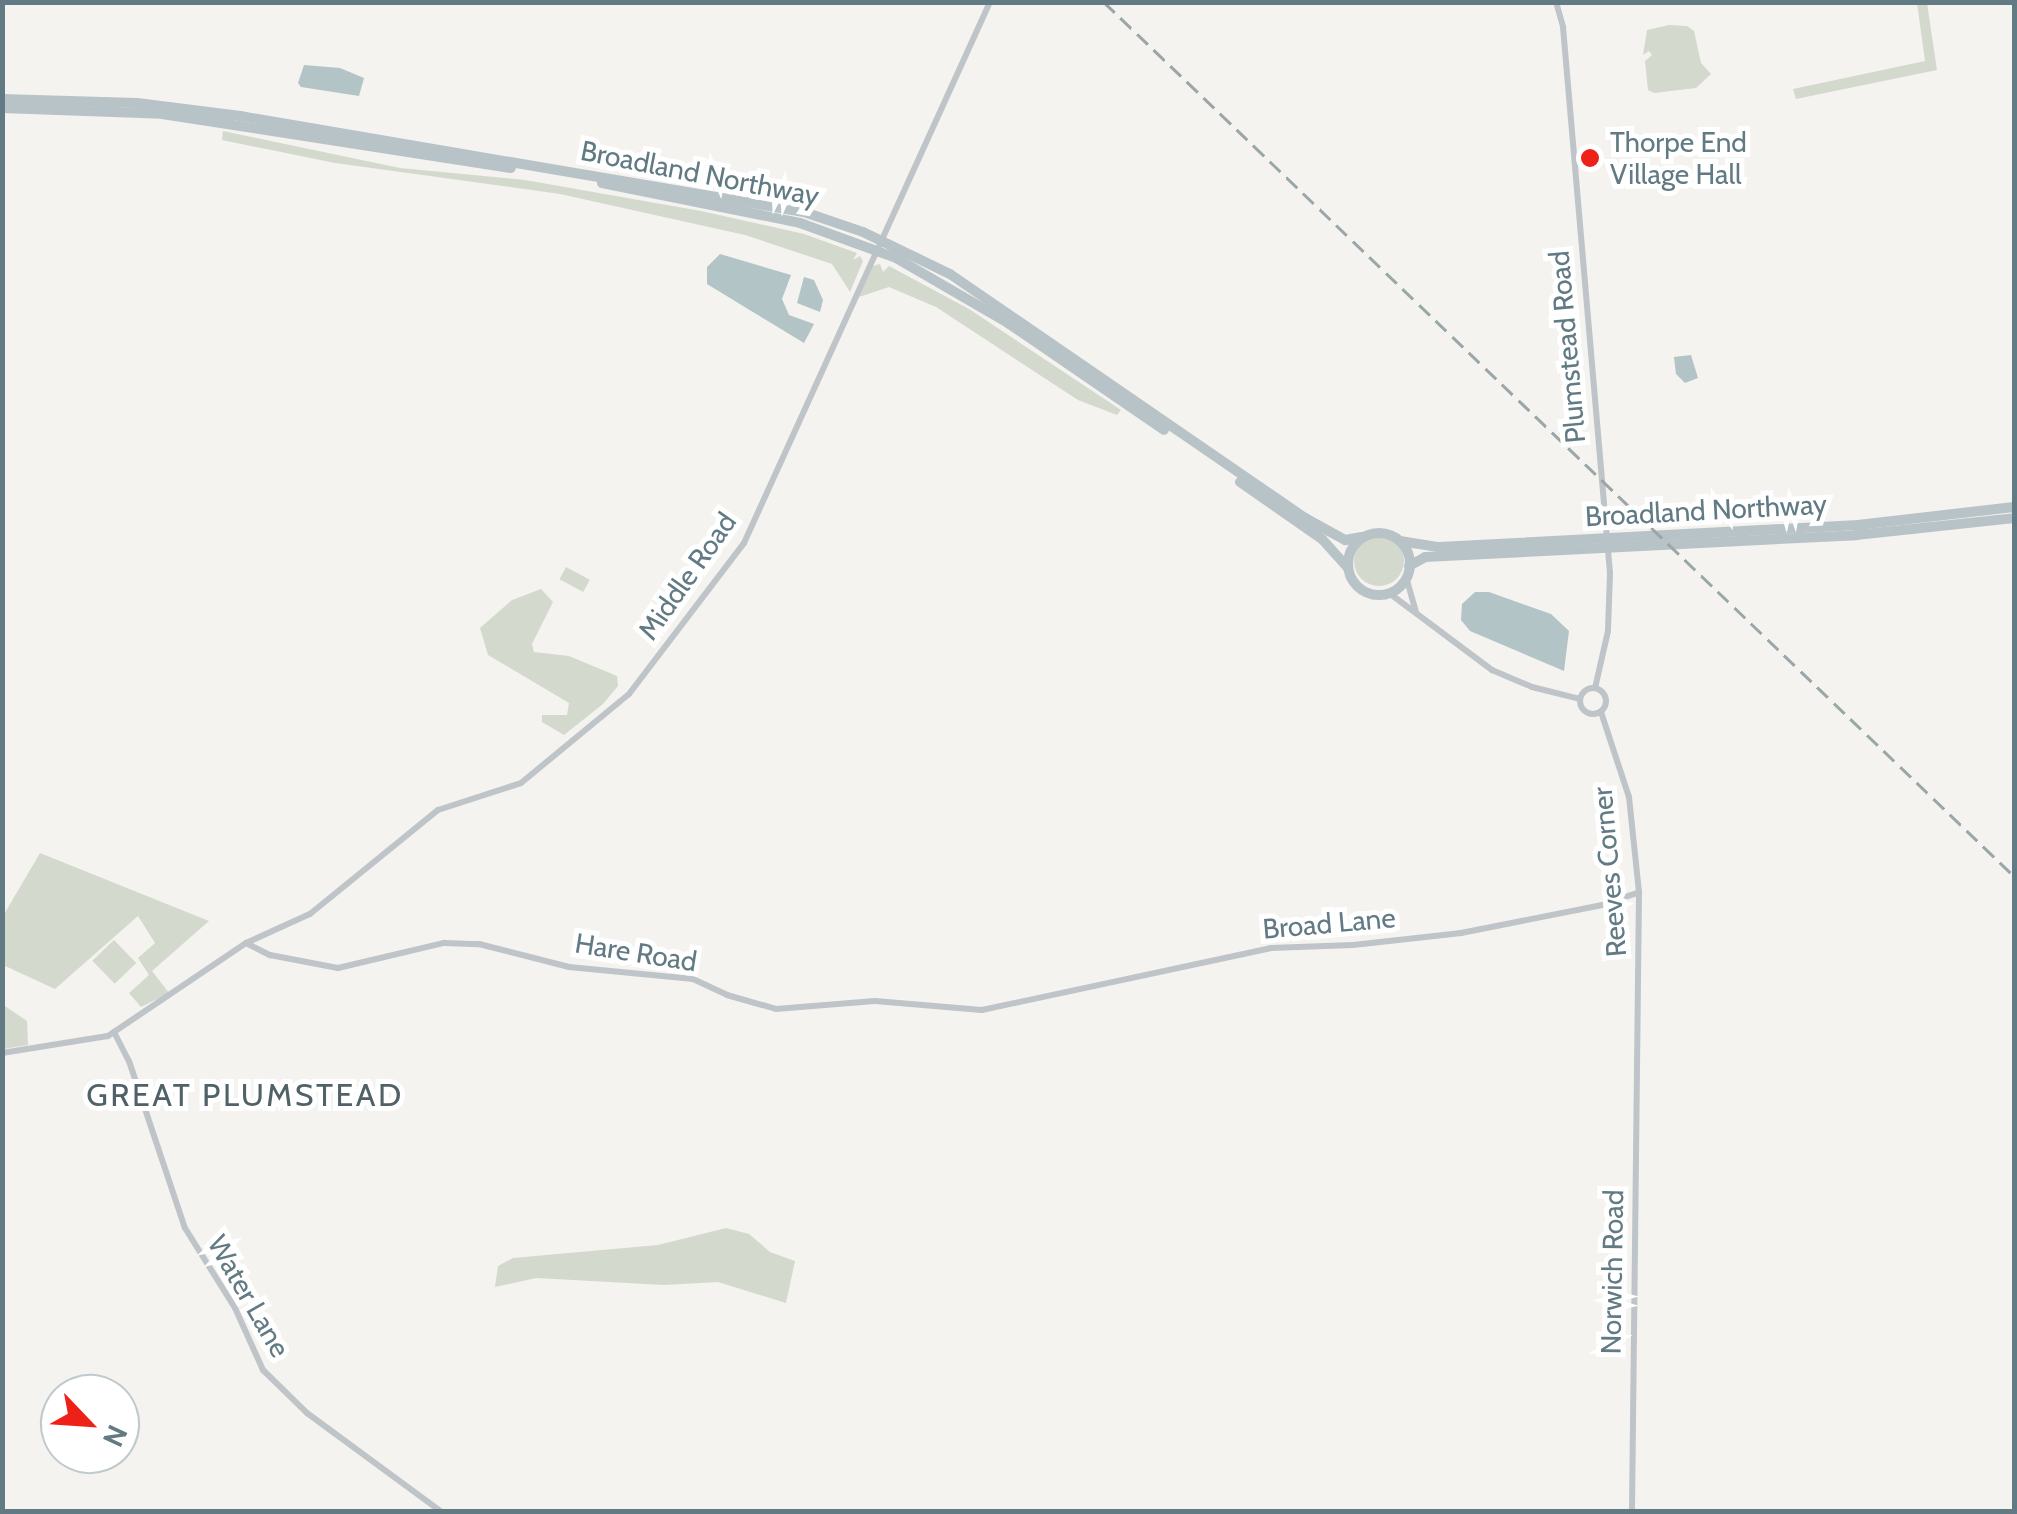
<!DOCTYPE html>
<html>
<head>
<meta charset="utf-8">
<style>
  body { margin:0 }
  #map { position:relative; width:2017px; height:1514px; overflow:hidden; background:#f4f3ef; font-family:Cabin,sans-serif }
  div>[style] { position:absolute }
  .green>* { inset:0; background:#d4d9ce; transform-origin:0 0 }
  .round { border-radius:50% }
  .water>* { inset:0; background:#b2c4c5 }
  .minor>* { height:6px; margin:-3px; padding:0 3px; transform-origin:3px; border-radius:3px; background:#bec4c7 }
  .minor>.ring { margin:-3px; padding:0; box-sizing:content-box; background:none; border:6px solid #bec4c7; border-radius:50% }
  .highway>* { height:10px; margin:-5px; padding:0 5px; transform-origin:5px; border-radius:5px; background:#b8c3c7 }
  .highway>.ring { margin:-5px; padding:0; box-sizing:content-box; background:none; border:10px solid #b8c3c7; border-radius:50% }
  .rail>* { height:2.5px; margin-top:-1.25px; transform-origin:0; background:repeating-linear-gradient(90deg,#9ba6a9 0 15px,transparent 0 23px) }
  .dots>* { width:28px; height:28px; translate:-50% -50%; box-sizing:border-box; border:5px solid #fff; border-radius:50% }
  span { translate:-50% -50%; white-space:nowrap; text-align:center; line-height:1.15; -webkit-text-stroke:10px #fff; paint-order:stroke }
  .poi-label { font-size:28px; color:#617a83 }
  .left { translate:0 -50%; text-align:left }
  .street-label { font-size:28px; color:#617a83 }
  .quarter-label { font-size:32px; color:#506167; letter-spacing:2.5px }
  .frame { position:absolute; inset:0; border:5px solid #617a83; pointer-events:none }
  .north { position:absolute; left:40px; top:1374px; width:100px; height:100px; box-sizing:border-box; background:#fff; border:2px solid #c0cacd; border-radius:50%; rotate:115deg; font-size:28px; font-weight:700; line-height:40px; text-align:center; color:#617a83 }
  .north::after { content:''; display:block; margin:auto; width:35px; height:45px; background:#ed2117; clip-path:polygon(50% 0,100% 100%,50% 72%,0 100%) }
</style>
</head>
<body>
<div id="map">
  <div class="green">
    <i style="clip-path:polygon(1917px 3px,1927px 3px,1937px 70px,1796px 99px,1793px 89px,1925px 61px)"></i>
    <i style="clip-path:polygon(1669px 25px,1687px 26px,1694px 31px,1701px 63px,1711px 74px,1696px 88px,1654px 93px,1648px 90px,1645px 61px,1652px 55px,1649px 51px,1643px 55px,1647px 30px)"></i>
    <i style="clip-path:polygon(223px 131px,400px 168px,525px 180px,701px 211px,804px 234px,857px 253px,853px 260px,860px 256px,863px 261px,850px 292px,832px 264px,745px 235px,560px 194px,335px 163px,222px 140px)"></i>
    <i style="clip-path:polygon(880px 264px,883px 272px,889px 266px,969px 309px,1121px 410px,1117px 415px,1078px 400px,936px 307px,889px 287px,859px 297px,873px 266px)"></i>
    <i class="round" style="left:1354px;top:536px;width:50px;height:50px"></i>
    <i style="left:566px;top:567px;width:27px;height:14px;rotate:28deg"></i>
    <i style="clip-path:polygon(541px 589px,553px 602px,532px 644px,534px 652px,569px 656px,617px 676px,618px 686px,603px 704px,564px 735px,542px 722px,542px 715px,567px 715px,569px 703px,488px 655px,480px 628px,512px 600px)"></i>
    <i style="clip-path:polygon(40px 853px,209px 921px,152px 971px,169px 993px,141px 1007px,129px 993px,149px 975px,138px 958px,155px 943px,138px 916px,55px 989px,3px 965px,3px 916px)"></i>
    <i style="left:114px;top:940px;width:32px;height:30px;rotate:46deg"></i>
    <i style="clip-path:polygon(2px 1004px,27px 1021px,28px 1045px,3px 1049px)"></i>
    <i style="clip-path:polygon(726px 1228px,749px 1234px,770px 1252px,795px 1261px,786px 1303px,718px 1282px,664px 1285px,536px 1278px,495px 1287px,498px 1266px,513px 1258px,658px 1245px)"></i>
  </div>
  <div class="water">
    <i style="clip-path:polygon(304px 65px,340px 68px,364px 78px,359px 96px,301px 87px,298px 83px)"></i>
    <i style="clip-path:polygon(720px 254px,791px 275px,782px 299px,789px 315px,814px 324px,804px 343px,707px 284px,707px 267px)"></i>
    <i style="clip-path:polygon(804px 277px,814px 280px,823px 300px,820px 312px,797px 303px)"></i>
    <i style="clip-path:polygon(1691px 355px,1698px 378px,1685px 383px,1676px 374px,1674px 357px)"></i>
    <i style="clip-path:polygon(1475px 592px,1489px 592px,1551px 614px,1569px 631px,1564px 671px,1470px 631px,1461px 620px,1462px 604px)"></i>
  </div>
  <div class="minor">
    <i style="left:1556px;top:2px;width:26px;rotate:74deg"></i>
    <i style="left:1563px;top:27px;width:548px;rotate:85.08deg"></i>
    <i style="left:1610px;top:573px;width:58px;rotate:92deg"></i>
    <i style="left:1608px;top:631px;width:58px;rotate:102.8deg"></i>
    <i style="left:1406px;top:577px;width:35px;rotate:74deg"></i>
    <i style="left:1389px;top:593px;width:129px;rotate:36.8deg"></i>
    <i style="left:1492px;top:670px;width:43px;rotate:23deg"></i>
    <i style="left:1532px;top:687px;width:49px;rotate:14deg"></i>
    <i class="ring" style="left:1580px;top:688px;width:20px;height:20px"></i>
    <i style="left:1601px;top:712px;width:89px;rotate:71.8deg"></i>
    <i style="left:1629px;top:797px;width:96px;rotate:84deg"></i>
    <i style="left:1639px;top:892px;width:620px;rotate:90.65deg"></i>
    <i style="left:246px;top:943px;width:27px;rotate:27deg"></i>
    <i style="left:270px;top:955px;width:69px;rotate:10.8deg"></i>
    <i style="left:338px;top:968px;width:109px;rotate:-13.3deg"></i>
    <i style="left:444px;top:943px;width:35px;rotate:2deg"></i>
    <i style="left:479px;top:944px;width:93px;rotate:14.3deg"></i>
    <i style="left:569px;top:967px;width:125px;rotate:5.5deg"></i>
    <i style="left:693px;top:979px;width:38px;rotate:25deg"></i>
    <i style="left:727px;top:995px;width:51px;rotate:15.9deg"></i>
    <i style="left:776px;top:1009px;width:99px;rotate:-4.6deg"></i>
    <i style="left:875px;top:1001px;width:107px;rotate:4.8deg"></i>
    <i style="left:982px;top:1010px;width:296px;rotate:-12.1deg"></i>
    <i style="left:1271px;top:948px;width:82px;rotate:-2.1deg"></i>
    <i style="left:1353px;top:945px;width:109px;rotate:-6.3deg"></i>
    <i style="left:1461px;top:933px;width:144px;rotate:-11.2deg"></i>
    <i style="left:1602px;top:905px;width:39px;rotate:-19deg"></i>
    <i style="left:114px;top:1032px;width:33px;rotate:63deg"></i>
    <i style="left:129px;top:1061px;width:176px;rotate:71.5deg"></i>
    <i style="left:185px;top:1228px;width:94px;rotate:58deg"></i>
    <i style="left:235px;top:1308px;width:68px;rotate:65.7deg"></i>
    <i style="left:263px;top:1370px;width:62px;rotate:44.3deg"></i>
    <i style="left:307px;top:1413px;width:167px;rotate:36.3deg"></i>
    <i style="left:2px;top:1053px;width:107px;rotate:-9.1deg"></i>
    <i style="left:108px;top:1036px;width:166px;rotate:-34deg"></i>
    <i style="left:246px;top:943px;width:70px;rotate:-24.4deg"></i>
    <i style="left:310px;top:914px;width:165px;rotate:-39.1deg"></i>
    <i style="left:438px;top:810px;width:87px;rotate:-18deg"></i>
    <i style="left:521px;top:783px;width:140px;rotate:-39.5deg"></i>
    <i style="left:629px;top:694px;width:190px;rotate:-52.7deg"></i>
    <i style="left:744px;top:543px;width:594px;rotate:-65.55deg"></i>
  </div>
  <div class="highway">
    <i style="left:2px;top:99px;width:135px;rotate:1.7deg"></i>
    <i style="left:137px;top:103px;width:104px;rotate:7.2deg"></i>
    <i style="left:240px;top:116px;width:572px;rotate:9.66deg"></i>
    <i style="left:804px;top:212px;width:62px;rotate:18.7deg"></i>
    <i style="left:863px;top:232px;width:97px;rotate:25.8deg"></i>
    <i style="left:950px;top:274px;width:431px;rotate:34.5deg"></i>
    <i style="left:1305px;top:518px;width:46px;rotate:28.8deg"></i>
    <i style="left:1345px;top:540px;width:17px;rotate:-10deg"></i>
    <i style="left:2px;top:108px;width:160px;rotate:2.1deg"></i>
    <i style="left:162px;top:114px;width:353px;rotate:8.8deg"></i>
    <i style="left:602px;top:183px;width:202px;rotate:11.4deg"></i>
    <i style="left:800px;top:223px;width:102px;rotate:20deg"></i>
    <i style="left:896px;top:258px;width:129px;rotate:30.1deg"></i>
    <i style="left:1008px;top:323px;width:189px;rotate:34.4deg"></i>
    <i style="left:1240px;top:482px;width:100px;rotate:34.8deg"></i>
    <i style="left:1322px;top:539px;width:39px;rotate:48deg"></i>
    <i class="ring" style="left:1348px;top:533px;width:52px;height:52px"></i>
    <i style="left:1400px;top:541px;width:39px;rotate:9deg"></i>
    <i style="left:1439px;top:547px;width:420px;rotate:-3deg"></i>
    <i style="left:1858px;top:525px;width:157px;rotate:-6.6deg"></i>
    <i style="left:1409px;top:566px;width:18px;rotate:-29deg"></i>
    <i style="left:1425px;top:557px;width:432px;rotate:-2.9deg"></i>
    <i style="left:1856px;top:535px;width:159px;rotate:-6.1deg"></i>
  </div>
  <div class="rail">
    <i style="left:1104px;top:2px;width:1262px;rotate:43.84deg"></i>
  </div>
  <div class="dots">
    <i style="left:1590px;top:158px;background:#ed2117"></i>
  </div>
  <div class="poi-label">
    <span class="left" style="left:1610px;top:158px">Thorpe End<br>Village Hall</span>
  </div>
  <div class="street-label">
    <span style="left:700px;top:173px;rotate:11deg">Broadland Northway</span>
    <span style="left:1567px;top:347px;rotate:-95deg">Plumstead Road</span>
    <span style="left:1706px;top:510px;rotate:-3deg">Broadland Northway</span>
    <span style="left:687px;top:576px;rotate:-55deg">Middle Road</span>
    <span style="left:1609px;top:872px;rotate:-95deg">Reeves Corner</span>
    <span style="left:1329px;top:923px;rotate:-5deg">Broad Lane</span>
    <span style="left:636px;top:952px;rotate:9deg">Hare Road</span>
    <span style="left:1612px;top:1272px;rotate:-89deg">Norwich Road</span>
    <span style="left:249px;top:1296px;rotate:60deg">Water Lane</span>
  </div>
  <div class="quarter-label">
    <span style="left:245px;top:1095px">GREAT PLUMSTEAD</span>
  </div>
  <div class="frame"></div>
  <div class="north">N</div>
</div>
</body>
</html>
